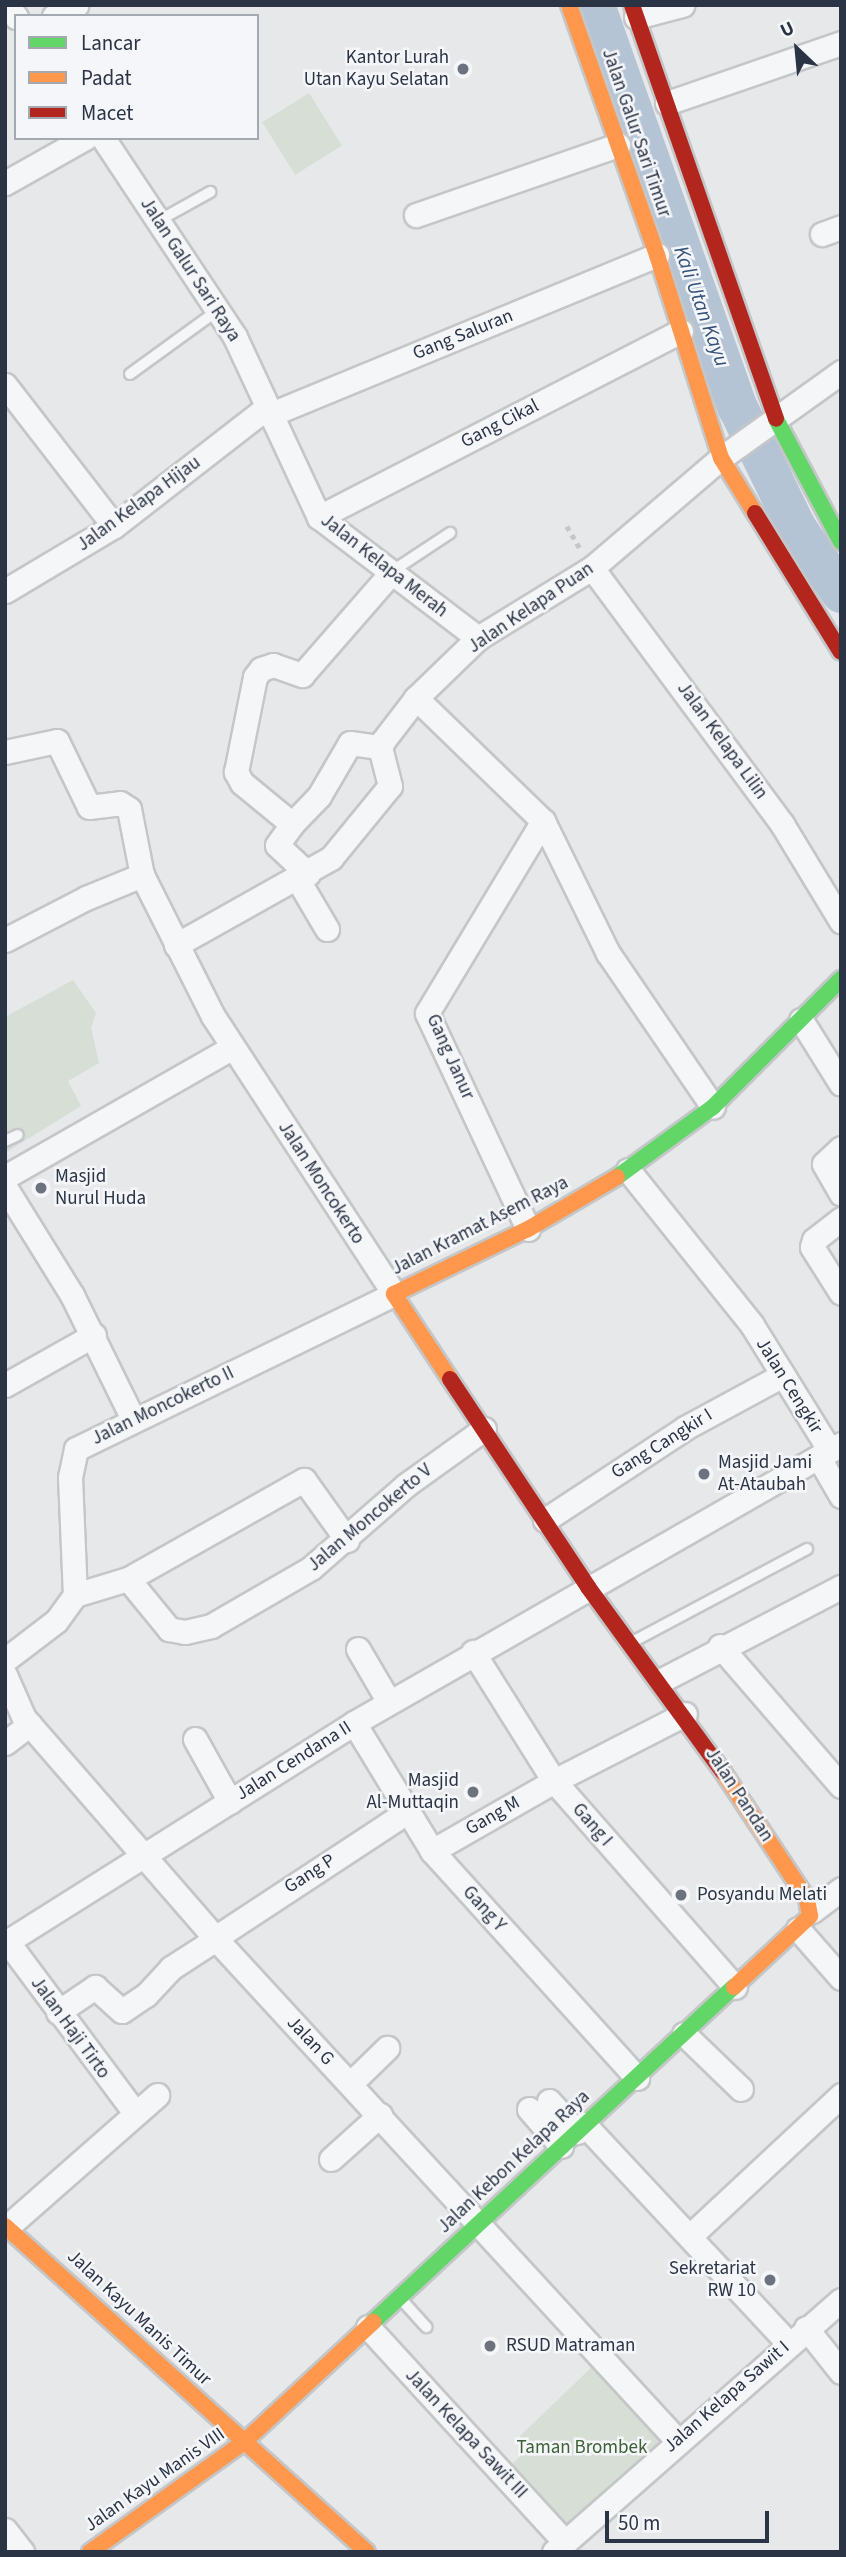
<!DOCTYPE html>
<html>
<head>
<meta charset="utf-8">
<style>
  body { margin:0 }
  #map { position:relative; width:846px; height:2557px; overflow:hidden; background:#e6e8ea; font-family:"Source Sans 3",sans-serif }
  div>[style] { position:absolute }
  .green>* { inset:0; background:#d6ded6; transform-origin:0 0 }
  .river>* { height:40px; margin:-20px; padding:0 20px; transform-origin:20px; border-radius:20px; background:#b4c4d5 }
  .path>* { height:4.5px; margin-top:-2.25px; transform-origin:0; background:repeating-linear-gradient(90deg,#c5c6ca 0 5px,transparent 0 10px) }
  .roads { filter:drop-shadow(2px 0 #c4c6c8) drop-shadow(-2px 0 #c4c6c8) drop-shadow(0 2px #c4c6c8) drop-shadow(0 -2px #c4c6c8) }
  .lane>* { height:10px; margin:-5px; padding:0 5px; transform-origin:5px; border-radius:5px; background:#f5f6f7 }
  .street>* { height:23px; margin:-11.5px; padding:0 11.5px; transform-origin:11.5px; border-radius:11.5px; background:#f5f6f7 }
  .fast>* { height:16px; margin:-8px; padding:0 8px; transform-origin:8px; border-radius:8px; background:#63d668 }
  .slow>* { height:16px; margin:-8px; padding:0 8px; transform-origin:8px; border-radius:8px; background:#ff974d }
  .jam>* { height:16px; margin:-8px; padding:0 8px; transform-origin:8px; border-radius:8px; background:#b3261e }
  .dots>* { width:19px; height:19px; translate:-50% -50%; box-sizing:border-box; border:4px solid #f4f6f9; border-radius:50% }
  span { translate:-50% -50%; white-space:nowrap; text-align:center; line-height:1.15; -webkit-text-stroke:5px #f4f6f9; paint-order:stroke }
  .poi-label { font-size:19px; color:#2b3445 }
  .right { translate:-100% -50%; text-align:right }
  .left { translate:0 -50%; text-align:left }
  .street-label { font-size:19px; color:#2b3445 }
  .park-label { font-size:19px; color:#3f6138 }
  .water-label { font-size:21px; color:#34527a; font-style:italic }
  .frame { position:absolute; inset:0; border:7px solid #2b3445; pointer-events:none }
  .legend { position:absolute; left:14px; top:14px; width:245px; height:126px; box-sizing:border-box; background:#f4f6f9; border:2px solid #a4a8b1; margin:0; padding:9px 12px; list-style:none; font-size:21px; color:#2b3445 }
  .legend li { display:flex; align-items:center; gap:14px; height:35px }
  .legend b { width:35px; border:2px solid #a4a8b1 }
  .north { position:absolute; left:762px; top:14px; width:70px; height:70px; -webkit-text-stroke:5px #f4f6f9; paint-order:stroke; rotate:334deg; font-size:19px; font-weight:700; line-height:28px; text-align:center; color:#2b3445 }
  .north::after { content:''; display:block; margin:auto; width:24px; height:32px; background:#2b3445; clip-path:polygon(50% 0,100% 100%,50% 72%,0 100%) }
  .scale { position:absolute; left:605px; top:2511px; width:164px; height:32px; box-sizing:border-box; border:4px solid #2b3445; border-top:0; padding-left:9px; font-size:21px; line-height:24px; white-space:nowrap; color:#2b3445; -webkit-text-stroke:5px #f4f6f9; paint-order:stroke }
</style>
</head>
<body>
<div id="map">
  <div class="green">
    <i style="left:309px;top:93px;width:62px;height:55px;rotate:58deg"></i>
    <i style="clip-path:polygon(73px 980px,96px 1013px,91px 1028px,99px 1063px,68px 1081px,81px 1106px,5px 1153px,5px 1017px)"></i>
    <i style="clip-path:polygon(595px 2364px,666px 2438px,570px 2530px,509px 2467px,530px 2447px,520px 2436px)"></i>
  </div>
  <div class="river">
    <i style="left:595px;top:5px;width:428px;rotate:70.5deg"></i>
    <i style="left:738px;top:408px;width:132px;rotate:64deg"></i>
    <i style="left:796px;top:527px;width:80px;rotate:55.7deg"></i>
  </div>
  <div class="path">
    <i style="left:567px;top:526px;width:28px;rotate:60deg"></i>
  </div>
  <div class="roads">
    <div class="lane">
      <i style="left:158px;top:221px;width:60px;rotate:-29.1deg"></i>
      <i style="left:130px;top:374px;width:109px;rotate:-36deg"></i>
      <i style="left:391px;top:572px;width:71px;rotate:-33.5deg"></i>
      <i style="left:5px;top:1141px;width:14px;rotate:-25deg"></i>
      <i style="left:634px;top:1641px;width:196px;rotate:-28deg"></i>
      <i style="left:401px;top:2299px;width:38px;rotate:48deg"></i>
    </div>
    <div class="street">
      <i style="left:7px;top:5px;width:15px;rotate:53deg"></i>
      <i style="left:54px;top:16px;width:25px;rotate:-26deg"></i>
      <i style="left:636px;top:17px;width:48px;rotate:-14.6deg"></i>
      <i style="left:667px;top:103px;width:184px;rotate:-19deg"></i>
      <i style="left:103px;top:138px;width:239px;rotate:56.4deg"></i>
      <i style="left:235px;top:337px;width:199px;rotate:65deg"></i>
      <i style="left:319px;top:517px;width:200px;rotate:37.3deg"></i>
      <i style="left:5px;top:183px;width:92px;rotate:-29.4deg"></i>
      <i style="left:416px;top:215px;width:214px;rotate:-19.1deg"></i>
      <i style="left:822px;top:234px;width:20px;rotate:-20deg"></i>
      <i style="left:5px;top:385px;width:178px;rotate:52.3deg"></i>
      <i style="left:269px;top:415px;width:420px;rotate:-22.4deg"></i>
      <i style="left:319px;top:517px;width:407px;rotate:-27.2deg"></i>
      <i style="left:592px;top:568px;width:319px;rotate:53.4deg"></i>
      <i style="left:782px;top:824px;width:114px;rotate:58.7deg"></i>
      <i style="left:5px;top:591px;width:127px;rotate:-30.8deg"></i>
      <i style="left:114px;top:526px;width:192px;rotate:-37.8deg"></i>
      <i style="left:416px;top:698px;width:177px;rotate:44.1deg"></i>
      <i style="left:543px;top:821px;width:147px;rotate:63.8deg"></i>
      <i style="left:608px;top:953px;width:186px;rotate:55.7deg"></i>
      <i style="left:5px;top:752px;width:53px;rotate:-11.9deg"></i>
      <i style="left:57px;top:741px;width:73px;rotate:64.1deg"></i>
      <i style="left:89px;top:807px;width:31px;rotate:-7deg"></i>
      <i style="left:120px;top:803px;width:11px;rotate:34deg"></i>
      <i style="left:129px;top:809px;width:67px;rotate:78.9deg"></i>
      <i style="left:142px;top:875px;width:158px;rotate:63.3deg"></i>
      <i style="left:213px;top:1016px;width:332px;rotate:56.9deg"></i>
      <i style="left:394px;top:1294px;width:354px;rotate:154deg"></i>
      <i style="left:76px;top:1449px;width:29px;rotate:102deg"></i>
      <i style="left:70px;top:1477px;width:118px;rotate:87.6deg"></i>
      <i style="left:75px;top:1595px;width:32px;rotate:126deg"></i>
      <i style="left:56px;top:1621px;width:64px;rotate:142.6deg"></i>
      <i style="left:292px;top:824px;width:39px;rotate:-46deg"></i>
      <i style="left:319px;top:796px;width:61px;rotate:-59.7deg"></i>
      <i style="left:350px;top:743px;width:30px;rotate:8deg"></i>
      <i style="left:308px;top:874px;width:42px;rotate:-136.9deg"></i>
      <i style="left:277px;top:845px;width:26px;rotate:-54deg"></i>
      <i style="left:292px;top:824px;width:65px;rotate:-140.6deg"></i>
      <i style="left:242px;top:783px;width:13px;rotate:-119deg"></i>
      <i style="left:236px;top:772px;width:97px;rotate:-78.7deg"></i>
      <i style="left:255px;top:677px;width:10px;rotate:-53deg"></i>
      <i style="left:261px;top:669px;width:13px;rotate:-18deg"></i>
      <i style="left:273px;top:665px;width:31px;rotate:19deg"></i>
      <i style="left:302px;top:675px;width:135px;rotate:-48.9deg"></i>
      <i style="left:298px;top:880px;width:57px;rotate:59.4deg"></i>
      <i style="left:5px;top:940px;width:91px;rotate:-27.4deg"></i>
      <i style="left:86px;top:898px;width:61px;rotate:-22.3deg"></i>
      <i style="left:176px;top:945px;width:178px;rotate:-29.3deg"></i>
      <i style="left:331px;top:858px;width:93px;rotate:-50.7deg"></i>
      <i style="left:390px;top:786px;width:40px;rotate:-104.4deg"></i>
      <i style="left:380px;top:747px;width:7px;rotate:-63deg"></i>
      <i style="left:383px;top:741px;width:54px;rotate:-52.5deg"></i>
      <i style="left:416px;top:698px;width:86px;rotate:-44.1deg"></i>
      <i style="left:478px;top:638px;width:134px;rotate:-31.6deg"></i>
      <i style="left:592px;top:568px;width:170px;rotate:-40.5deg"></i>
      <i style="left:721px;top:458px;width:148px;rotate:-35.6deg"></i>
      <i style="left:801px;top:1020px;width:75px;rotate:58deg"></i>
      <i style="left:841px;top:1148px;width:23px;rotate:137deg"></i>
      <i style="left:824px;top:1164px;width:34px;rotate:60deg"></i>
      <i style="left:628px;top:1170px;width:198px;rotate:51.3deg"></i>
      <i style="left:752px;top:1325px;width:148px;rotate:58.2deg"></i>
      <i style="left:5px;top:1177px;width:260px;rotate:-29.7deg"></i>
      <i style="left:5px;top:1187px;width:127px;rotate:58.2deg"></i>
      <i style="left:72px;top:1295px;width:138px;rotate:63.8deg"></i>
      <i style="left:841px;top:1219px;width:34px;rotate:142deg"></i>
      <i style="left:814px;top:1240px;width:7px;rotate:106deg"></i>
      <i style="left:812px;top:1247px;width:54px;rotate:57.8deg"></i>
      <i style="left:528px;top:1229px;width:238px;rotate:-115.1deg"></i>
      <i style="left:427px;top:1013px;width:224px;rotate:-58.9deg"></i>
      <i style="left:5px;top:1385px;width:102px;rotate:-29.3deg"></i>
      <i style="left:819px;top:1458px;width:44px;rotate:59.9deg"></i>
      <i style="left:545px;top:1520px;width:168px;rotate:-33.3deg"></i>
      <i style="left:685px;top:1428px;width:111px;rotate:-28.4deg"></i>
      <i style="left:128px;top:1579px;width:202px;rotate:-29.4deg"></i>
      <i style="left:304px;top:1480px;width:74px;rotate:54.4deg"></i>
      <i style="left:75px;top:1595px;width:55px;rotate:-16.8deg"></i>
      <i style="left:128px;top:1579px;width:65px;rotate:50.6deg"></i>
      <i style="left:169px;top:1629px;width:16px;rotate:11deg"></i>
      <i style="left:185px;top:1632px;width:27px;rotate:-13deg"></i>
      <i style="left:211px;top:1626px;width:116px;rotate:-30.1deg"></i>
      <i style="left:311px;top:1568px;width:126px;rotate:-41.1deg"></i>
      <i style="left:406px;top:1485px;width:96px;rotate:-35.7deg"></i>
      <i style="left:720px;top:1646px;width:185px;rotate:49.2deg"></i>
      <i style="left:358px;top:1649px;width:61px;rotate:59.7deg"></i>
      <i style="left:473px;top:1652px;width:152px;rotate:57.9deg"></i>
      <i style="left:554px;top:1781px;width:274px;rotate:48.7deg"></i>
      <i style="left:5px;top:1675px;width:47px;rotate:66.2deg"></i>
      <i style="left:24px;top:1718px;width:291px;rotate:49deg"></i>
      <i style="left:215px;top:1938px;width:682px;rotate:47.38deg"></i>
      <i style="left:662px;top:1680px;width:202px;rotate:-27.5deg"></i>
      <i style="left:354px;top:1723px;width:150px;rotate:58.6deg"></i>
      <i style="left:432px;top:1851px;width:306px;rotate:47.9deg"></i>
      <i style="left:195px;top:1739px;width:72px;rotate:60.9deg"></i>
      <i style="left:5px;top:1743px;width:31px;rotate:-37deg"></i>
      <i style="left:432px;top:1851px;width:141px;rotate:-29.8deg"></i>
      <i style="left:554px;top:1781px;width:147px;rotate:-27.1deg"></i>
      <i style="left:812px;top:1911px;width:36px;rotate:-37deg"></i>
      <i style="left:798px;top:1929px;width:65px;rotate:48.7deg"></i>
      <i style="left:215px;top:1938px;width:230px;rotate:-33.3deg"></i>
      <i style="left:7px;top:1941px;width:214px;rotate:53.3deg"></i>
      <i style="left:5px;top:1943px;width:413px;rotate:-32.2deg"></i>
      <i style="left:354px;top:1723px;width:561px;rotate:-29.81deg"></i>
      <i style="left:58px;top:2012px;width:45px;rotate:-34deg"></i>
      <i style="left:95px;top:1987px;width:36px;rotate:42deg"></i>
      <i style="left:122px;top:2011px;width:29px;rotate:-34deg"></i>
      <i style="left:146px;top:1995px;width:37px;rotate:-47deg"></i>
      <i style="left:171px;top:1968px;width:44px;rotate:-33deg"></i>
      <i style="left:684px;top:2034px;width:79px;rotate:44deg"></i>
      <i style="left:350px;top:2084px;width:52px;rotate:-44.2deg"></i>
      <i style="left:549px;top:2101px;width:42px;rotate:47.9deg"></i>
      <i style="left:529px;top:2109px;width:49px;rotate:49.1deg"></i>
      <i style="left:584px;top:2124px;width:299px;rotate:47deg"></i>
      <i style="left:331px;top:2159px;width:66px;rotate:-41.9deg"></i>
      <i style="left:7px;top:2227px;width:200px;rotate:-41.3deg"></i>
      <i style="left:690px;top:2236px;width:207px;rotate:-43deg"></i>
      <i style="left:368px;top:2327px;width:292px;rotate:47.5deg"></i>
      <i style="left:806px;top:2328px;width:56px;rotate:51.5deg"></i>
      <i style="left:5px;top:2530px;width:28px;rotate:52deg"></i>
      <i style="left:554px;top:2552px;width:382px;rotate:-41.3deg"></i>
    </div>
    <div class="fast">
      <i style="left:776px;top:419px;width:139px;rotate:62.1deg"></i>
      <i style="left:617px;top:1177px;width:119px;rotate:-36.1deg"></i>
      <i style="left:713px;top:1107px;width:181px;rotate:-45deg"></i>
      <i style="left:373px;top:2322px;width:492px;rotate:-42.9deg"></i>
    </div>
    <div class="slow">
      <i style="left:569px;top:5px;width:265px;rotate:70.6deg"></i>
      <i style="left:657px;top:255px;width:213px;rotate:72.5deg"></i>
      <i style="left:721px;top:458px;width:65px;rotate:58.3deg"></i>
      <i style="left:450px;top:1379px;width:102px;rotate:-123.4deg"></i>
      <i style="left:394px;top:1294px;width:149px;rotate:-25.9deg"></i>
      <i style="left:528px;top:1229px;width:103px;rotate:-30.3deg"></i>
      <i style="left:723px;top:1772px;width:152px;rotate:56.5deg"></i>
      <i style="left:807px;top:1899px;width:17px;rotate:80deg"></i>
      <i style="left:810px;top:1916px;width:104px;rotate:136.9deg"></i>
      <i style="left:5px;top:2226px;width:487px;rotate:42deg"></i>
      <i style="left:90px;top:2552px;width:188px;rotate:-35.5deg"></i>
      <i style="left:243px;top:2443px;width:178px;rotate:-42.9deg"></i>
    </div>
    <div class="jam">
      <i style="left:632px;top:5px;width:438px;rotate:70.8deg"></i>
      <i style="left:755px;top:513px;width:163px;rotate:58.3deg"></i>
      <i style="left:450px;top:1379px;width:250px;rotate:56.4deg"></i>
      <i style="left:588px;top:1587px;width:229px;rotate:53.9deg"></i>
    </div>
  </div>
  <div class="dots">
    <i style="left:463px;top:69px;background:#6c737f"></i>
    <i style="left:41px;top:1188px;background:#6c737f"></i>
    <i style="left:704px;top:1474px;background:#6c737f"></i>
    <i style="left:473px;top:1792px;background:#6c737f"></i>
    <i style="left:681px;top:1895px;background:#6c737f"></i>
    <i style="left:770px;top:2280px;background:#6c737f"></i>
    <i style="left:490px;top:2346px;background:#6c737f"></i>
  </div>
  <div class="poi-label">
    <span class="right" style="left:449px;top:69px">Kantor Lurah<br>Utan Kayu Selatan</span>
    <span class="left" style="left:55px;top:1188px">Masjid<br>Nurul Huda</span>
    <span class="left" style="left:718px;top:1474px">Masjid Jami<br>At-Ataubah</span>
    <span class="right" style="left:459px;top:1792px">Masjid<br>Al-Muttaqin</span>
    <span class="left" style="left:697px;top:1895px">Posyandu Melati</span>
    <span class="right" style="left:756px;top:2280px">Sekretariat<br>RW 10</span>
    <span class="left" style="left:506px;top:2346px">RSUD Matraman</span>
  </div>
  <div class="street-label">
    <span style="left:636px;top:133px;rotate:71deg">Jalan Galur Sari Timur</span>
    <span style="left:190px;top:270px;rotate:57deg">Jalan Galur Sari Raya</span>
    <span style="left:463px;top:335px;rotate:-22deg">Gang Saluran</span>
    <span style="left:500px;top:424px;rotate:-27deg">Gang Cikal</span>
    <span style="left:139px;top:504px;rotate:-36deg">Jalan Kelapa Hijau</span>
    <span style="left:384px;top:566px;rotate:38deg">Jalan Kelapa Merah</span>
    <span style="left:531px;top:608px;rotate:-34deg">Jalan Kelapa Puan</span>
    <span style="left:722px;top:741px;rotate:54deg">Jalan Kelapa Lilin</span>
    <span style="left:450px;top:1057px;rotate:66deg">Gang Janur</span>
    <span style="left:321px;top:1183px;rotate:57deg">Jalan Moncokerto</span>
    <span style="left:480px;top:1226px;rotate:-27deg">Jalan Kramat Asem Raya</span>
    <span style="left:789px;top:1386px;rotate:58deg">Jalan Cengkir</span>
    <span style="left:163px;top:1406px;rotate:-26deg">Jalan Moncokerto II</span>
    <span style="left:662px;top:1444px;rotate:-32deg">Gang Cangkir I</span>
    <span style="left:370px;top:1518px;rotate:-40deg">Jalan Moncokerto V</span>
    <span style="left:294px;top:1761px;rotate:-32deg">Jalan Cendana II</span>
    <span style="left:739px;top:1795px;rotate:57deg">Jalan Pandan</span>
    <span style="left:493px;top:1816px;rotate:-30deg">Gang M</span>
    <span style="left:592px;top:1825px;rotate:49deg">Gang I</span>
    <span style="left:310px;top:1874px;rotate:-33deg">Gang P</span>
    <span style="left:484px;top:1909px;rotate:48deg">Gang Y</span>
    <span style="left:70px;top:2028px;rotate:54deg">Jalan Haji Tirto</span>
    <span style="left:310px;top:2041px;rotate:47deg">Jalan G</span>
    <span style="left:514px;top:2162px;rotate:-43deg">Jalan Kebon Kelapa Raya</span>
    <span style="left:139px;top:2318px;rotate:43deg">Jalan Kayu Manis Timur</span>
    <span style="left:727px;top:2397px;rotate:-41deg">Jalan Kelapa Sawit I</span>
    <span style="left:466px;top:2434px;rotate:47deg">Jalan Kelapa Sawit III</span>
    <span style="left:155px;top:2480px;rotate:-35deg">Jalan Kayu Manis VIII</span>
  </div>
  <div class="park-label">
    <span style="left:582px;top:2448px">Taman Brombek</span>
  </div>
  <div class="water-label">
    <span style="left:702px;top:306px;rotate:70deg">Kali Utan Kayu</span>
  </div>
  <div class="frame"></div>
  <ul class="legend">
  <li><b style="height:9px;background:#63d668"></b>Lancar</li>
  <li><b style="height:9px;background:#ff974d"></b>Padat</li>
  <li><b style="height:9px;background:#b3261e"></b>Macet</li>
  </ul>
  <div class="north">U</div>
  <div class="scale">50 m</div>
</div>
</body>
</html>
